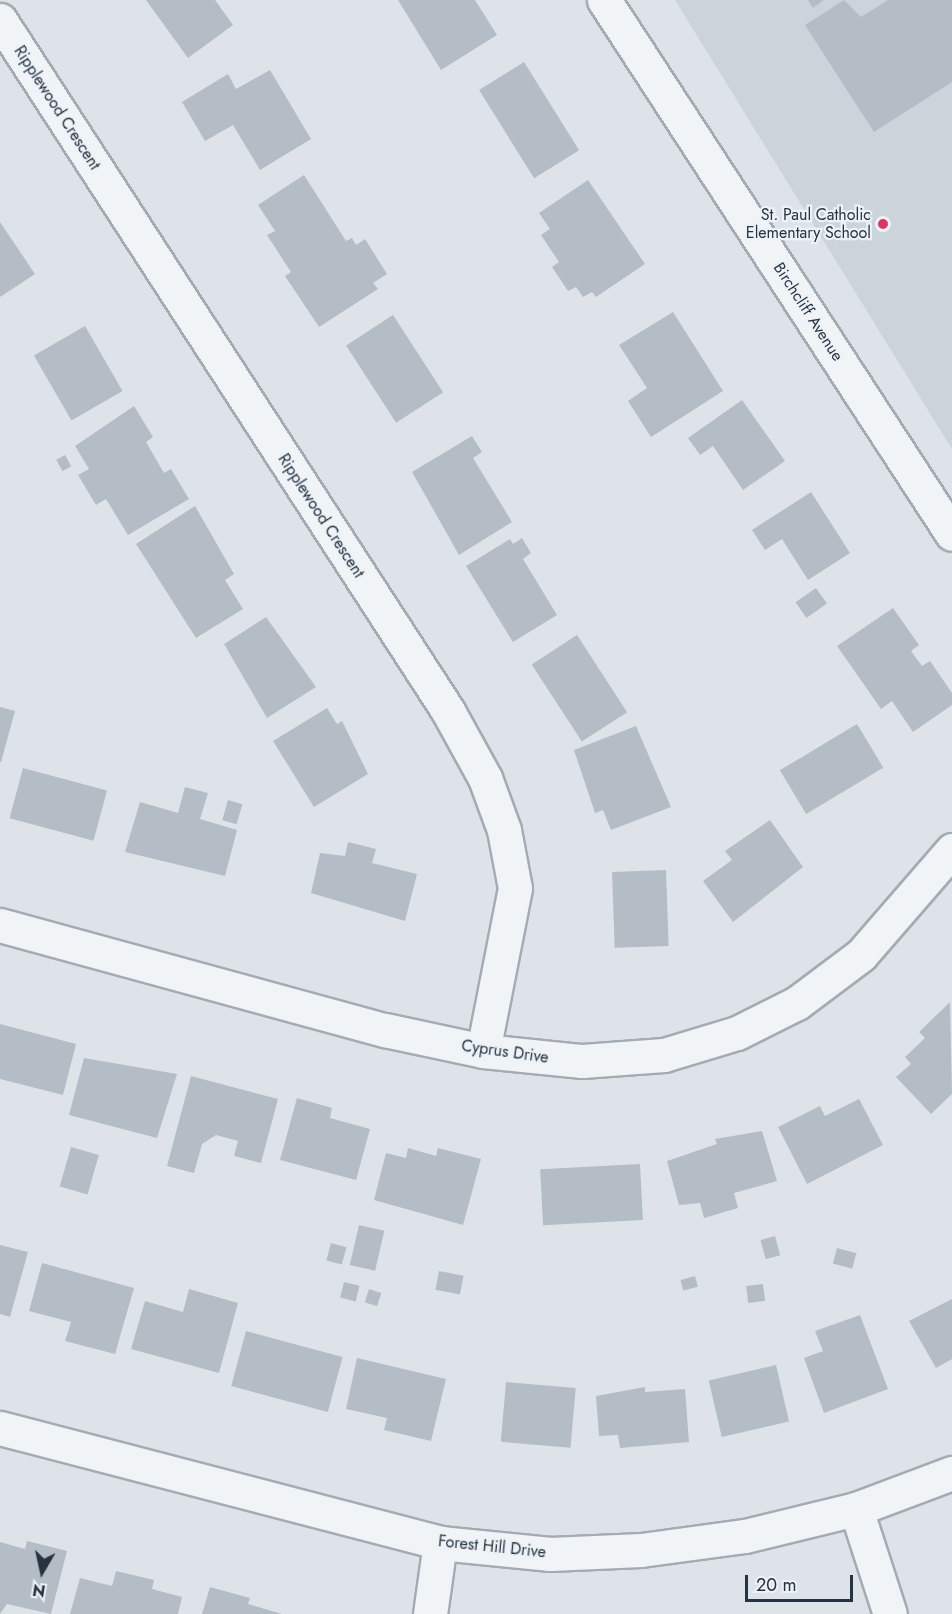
<!DOCTYPE html>
<html>
<head>
<meta charset="utf-8">
<style>
  body { margin:0 }
  #map { position:relative; width:952px; height:1614px; overflow:hidden; background:#dee3e9; font-family:Jost,sans-serif }
  div>[style] { position:absolute }
  .built>* { inset:0; background:#cbd3db }
  .building>* { inset:0; background:#b4bdc6; transform-origin:0 0 }
  .roads { filter:drop-shadow(2px 0 #a3abb3) drop-shadow(-2px 0 #a3abb3) drop-shadow(0 2px #a3abb3) drop-shadow(0 -2px #a3abb3) }
  .minor>* { height:33px; margin:-16.5px; padding:0 16.5px; transform-origin:16.5px; border-radius:16.5px; background:#f1f4f7 }
  .dots>* { width:16px; height:16px; translate:-50% -50%; box-sizing:border-box; border:3px solid #edf2f6; border-radius:50% }
  span { translate:-50% -50%; white-space:nowrap; text-align:center; line-height:1.15; -webkit-text-stroke:4.5px #edf2f6; paint-order:stroke }
  .street-label { font-size:16px; color:#263341 }
  .poi-label { font-size:16px; color:#263341 }
  .right { translate:-100% -50%; text-align:right }
  .north { position:absolute; left:12px; top:1542px; width:60px; height:60px; -webkit-text-stroke:4px #edf2f6; paint-order:stroke; rotate:189deg; font-size:16px; font-weight:700; line-height:24px; text-align:center; color:#263341 }
  .north::after { content:''; display:block; margin:auto; width:21px; height:27px; background:#263341; clip-path:polygon(50% 0,100% 100%,50% 72%,0 100%) }
  .scale { position:absolute; left:745px; top:1575px; width:108px; height:27px; box-sizing:border-box; border:3px solid #263341; border-top:0; padding-left:8px; font-size:18px; line-height:21px; white-space:nowrap; color:#263341; -webkit-text-stroke:4px #edf2f6; paint-order:stroke }
</style>
</head>
<body>
<div id="map">
  <div class="built">
    <i style="clip-path:polygon(675px 0,952px 0,952px 449px)"></i>
  </div>
  <div class="building">
    <i style="clip-path:polygon(146px 0,215px 0,233px 25px,188px 58px)"></i>
    <i style="clip-path:polygon(398px 0,475px 0,497px 35px,441px 70px)"></i>
    <i style="clip-path:polygon(808px 0,824px 0,813px 8px)"></i>
    <i style="clip-path:polygon(844px 0,861px 17px,888px 0,952px 0,952px 82px,874px 132px,805px 25px)"></i>
    <i style="left:524px;top:62px;width:104px;height:53px;rotate:58deg"></i>
    <i style="clip-path:polygon(270px 70px,311px 139px,260px 170px,233px 125px,205px 141px,182px 102px,228px 74px,236px 89px)"></i>
    <i style="clip-path:polygon(304px 175px,346px 241px,352px 238px,356px 245px,365px 239px,387px 274px,373px 283px,378px 289px,319px 327px,285px 276px,291px 272px,267px 235px,275px 231px,258px 205px)"></i>
    <i style="clip-path:polygon(588px 180px,645px 264px,596px 297px,592px 292px,583px 297px,576px 287px,568px 291px,552px 267px,559px 262px,541px 235px,550px 229px,539px 213px)"></i>
    <i style="clip-path:polygon(0 222px,35px 274px,0 297px)"></i>
    <i style="clip-path:polygon(673px 312px,723px 391px,651px 437px,628px 401px,647px 388px,619px 345px)"></i>
    <i style="left:393px;top:315px;width:92px;height:56px;rotate:57deg"></i>
    <i style="left:85px;top:326px;width:75px;height:59px;rotate:60deg"></i>
    <i style="clip-path:polygon(742px 400px,785px 461px,743px 490px,713px 446px,700px 455px,688px 438px)"></i>
    <i style="clip-path:polygon(134px 406px,153px 437px,146px 442px,164px 473px,171px 469px,189px 499px,128px 535px,106px 499px,96px 505px,78px 475px,89px 469px,75px 446px)"></i>
    <i style="clip-path:polygon(472px 436px,482px 452px,473px 458px,512px 522px,459px 555px,412px 472px)"></i>
    <i style="left:65px;top:455px;width:13px;height:10px;rotate:61deg"></i>
    <i style="clip-path:polygon(811px 492px,850px 553px,808px 580px,782px 539px,765px 550px,752px 530px)"></i>
    <i style="clip-path:polygon(195px 506px,234px 574px,225px 580px,243px 609px,196px 638px,136px 544px)"></i>
    <i style="clip-path:polygon(522px 538px,531px 553px,523px 559px,557px 615px,513px 642px,466px 566px,510px 539px,513px 544px)"></i>
    <i style="left:816px;top:588px;width:19px;height:25px;rotate:55deg"></i>
    <i style="clip-path:polygon(893px 608px,919px 645px,911px 651px,922px 666px,930px 661px,952px 693px,952px 705px,913px 732px,892px 701px,881px 709px,837px 646px)"></i>
    <i style="clip-path:polygon(266px 617px,316px 687px,267px 718px,224px 644px)"></i>
    <i style="left:577px;top:635px;width:92px;height:54px;rotate:57deg"></i>
    <i style="clip-path:polygon(0 707px,15px 711px,1px 762px,0 762px)"></i>
    <i style="clip-path:polygon(327px 708px,337px 724px,342px 721px,368px 774px,314px 807px,273px 741px)"></i>
    <i style="left:857px;top:724px;width:51px;height:90px;rotate:59deg"></i>
    <i style="clip-path:polygon(636px 726px,671px 807px,611px 830px,603px 810px,595px 813px,574px 750px)"></i>
    <i style="left:23px;top:768px;width:87px;height:52px;rotate:15deg"></i>
    <i style="clip-path:polygon(185px 787px,208px 793px,200px 819px,237px 830px,225px 876px,125px 852px,140px 802px,178px 813px)"></i>
    <i style="left:228px;top:800px;width:15px;height:21px;rotate:16deg"></i>
    <i style="clip-path:polygon(770px 820px,803px 867px,733px 922px,703px 881px,732px 860px,725px 851px)"></i>
    <i style="clip-path:polygon(348px 842px,376px 849px,372px 863px,417px 874px,405px 921px,311px 893px,320px 853px,345px 856px)"></i>
    <i style="left:666px;top:870px;width:76px;height:54px;rotate:88deg"></i>
    <i style="clip-path:polygon(950px 1002px,952px 1094px,931px 1114px,896px 1077px,911px 1064px,905px 1057px,925px 1038px,919px 1032px)"></i>
    <i style="clip-path:polygon(0 1024px,76px 1044px,63px 1095px,0 1079px)"></i>
    <i style="clip-path:polygon(84px 1058px,177px 1074px,157px 1138px,69px 1115px)"></i>
    <i style="clip-path:polygon(191px 1076px,278px 1099px,261px 1163px,234px 1156px,238px 1141px,216px 1135px,202px 1144px,194px 1173px,167px 1166px)"></i>
    <i style="clip-path:polygon(297px 1098px,332px 1108px,330px 1118px,370px 1129px,356px 1180px,280px 1160px)"></i>
    <i style="clip-path:polygon(859px 1099px,883px 1145px,807px 1184px,778px 1127px,820px 1106px,825px 1116px)"></i>
    <i style="clip-path:polygon(762px 1131px,777px 1181px,734px 1193px,738px 1208px,704px 1218px,700px 1203px,679px 1205px,667px 1161px,717px 1144px,715px 1139px)"></i>
    <i style="left:71px;top:1147px;width:29px;height:41px;rotate:16deg"></i>
    <i style="clip-path:polygon(408px 1148px,436px 1156px,438px 1148px,481px 1159px,463px 1225px,374px 1200px,386px 1153px,406px 1158px)"></i>
    <i style="left:640px;top:1164px;width:56px;height:100px;rotate:87deg"></i>
    <i style="left:359px;top:1225px;width:26px;height:41px;rotate:13deg"></i>
    <i style="left:775px;top:1236px;width:20px;height:15px;rotate:75deg"></i>
    <i style="left:331px;top:1243px;width:16px;height:18px;rotate:15deg"></i>
    <i style="clip-path:polygon(0 1245px,28px 1252px,10px 1317px,0 1314px)"></i>
    <i style="left:837px;top:1248px;width:20px;height:16px;rotate:15deg"></i>
    <i style="clip-path:polygon(42px 1263px,134px 1288px,115px 1354px,65px 1341px,71px 1322px,29px 1311px)"></i>
    <i style="left:439px;top:1271px;width:25px;height:19px;rotate:11deg"></i>
    <i style="left:695px;top:1276px;width:11px;height:15px;rotate:75deg"></i>
    <i style="left:344px;top:1282px;width:16px;height:16px;rotate:14deg"></i>
    <i style="left:763px;top:1284px;width:17px;height:17px;rotate:83deg"></i>
    <i style="clip-path:polygon(189px 1289px,238px 1303px,219px 1373px,131px 1349px,145px 1301px,183px 1312px)"></i>
    <i style="left:369px;top:1289px;width:13px;height:14px;rotate:18deg"></i>
    <i style="clip-path:polygon(952px 1299px,952px 1359px,936px 1368px,909px 1321px)"></i>
    <i style="clip-path:polygon(860px 1315px,888px 1389px,824px 1413px,804px 1358px,823px 1351px,815px 1331px)"></i>
    <i style="left:246px;top:1331px;width:100px;height:57px;rotate:15deg"></i>
    <i style="clip-path:polygon(357px 1358px,446px 1379px,431px 1441px,384px 1430px,387px 1418px,346px 1409px)"></i>
    <i style="left:776px;top:1365px;width:58px;height:69px;rotate:77deg"></i>
    <i style="left:506px;top:1382px;width:70px;height:60px;rotate:5deg"></i>
    <i style="clip-path:polygon(645px 1387px,645px 1392px,685px 1389px,689px 1442px,620px 1448px,618px 1435px,599px 1436px,596px 1396px)"></i>
    <i style="clip-path:polygon(27px 1541px,67px 1551px,51px 1614px,7px 1604px,0 1614px,0 1542px,25px 1549px)"></i>
    <i style="clip-path:polygon(116px 1571px,154px 1580px,152px 1589px,182px 1597px,178px 1614px,70px 1614px,80px 1578px,112px 1586px)"></i>
    <i style="clip-path:polygon(210px 1587px,250px 1598px,248px 1604px,282px 1614px,202px 1614px)"></i>
  </div>
  <div class="roads">
    <div class="minor">
      <i style="left:604px;top:0;width:637px;rotate:56.91deg"></i>
      <i style="left:0;top:20px;width:824px;rotate:57.04deg"></i>
      <i style="left:448px;top:711px;width:77px;rotate:61.1deg"></i>
      <i style="left:485px;top:778px;width:55px;rotate:69.9deg"></i>
      <i style="left:504px;top:830px;width:59px;rotate:79.3deg"></i>
      <i style="left:515px;top:888px;width:166px;rotate:101.1deg"></i>
      <i style="left:0;top:925px;width:399px;rotate:15.3deg"></i>
      <i style="left:385px;top:1030px;width:100px;rotate:12.1deg"></i>
      <i style="left:483px;top:1051px;width:100px;rotate:5.8deg"></i>
      <i style="left:582px;top:1061px;width:82px;rotate:-4.2deg"></i>
      <i style="left:664px;top:1055px;width:76px;rotate:-16.8deg"></i>
      <i style="left:737px;top:1033px;width:67px;rotate:-26.6deg"></i>
      <i style="left:797px;top:1003px;width:80px;rotate:-36.9deg"></i>
      <i style="left:861px;top:955px;width:139px;rotate:-49.1deg"></i>
      <i style="left:0;top:1428px;width:455px;rotate:14.6deg"></i>
      <i style="left:440px;top:1543px;width:111px;rotate:5.7deg"></i>
      <i style="left:550px;top:1554px;width:91px;rotate:-2.5deg"></i>
      <i style="left:641px;top:1550px;width:105px;rotate:-7.7deg"></i>
      <i style="left:745px;top:1536px;width:114px;rotate:-13.7deg"></i>
      <i style="left:856px;top:1509px;width:103px;rotate:-20.6deg"></i>
      <i style="left:856px;top:1509px;width:110px;rotate:72.1deg"></i>
      <i style="left:430px;top:1614px;width:72px;rotate:-82deg"></i>
    </div>
  </div>
  <div class="dots">
    <i style="left:883px;top:224px;background:#d93762"></i>
  </div>
  <div class="street-label">
    <span style="left:57px;top:108px;rotate:57deg">Ripplewood Crescent</span>
    <span style="left:808px;top:312px;rotate:57deg">Birchcliff Avenue</span>
    <span style="left:321px;top:516px;rotate:57deg">Ripplewood Crescent</span>
    <span style="left:505px;top:1052px;rotate:8deg">Cyprus Drive</span>
    <span style="left:492px;top:1547px;rotate:6deg">Forest Hill Drive</span>
  </div>
  <div class="poi-label">
    <span class="right" style="left:871px;top:224px">St. Paul Catholic<br>Elementary School</span>
  </div>
  <div class="north">N</div>
  <div class="scale">20 m</div>
</div>
</body>
</html>
